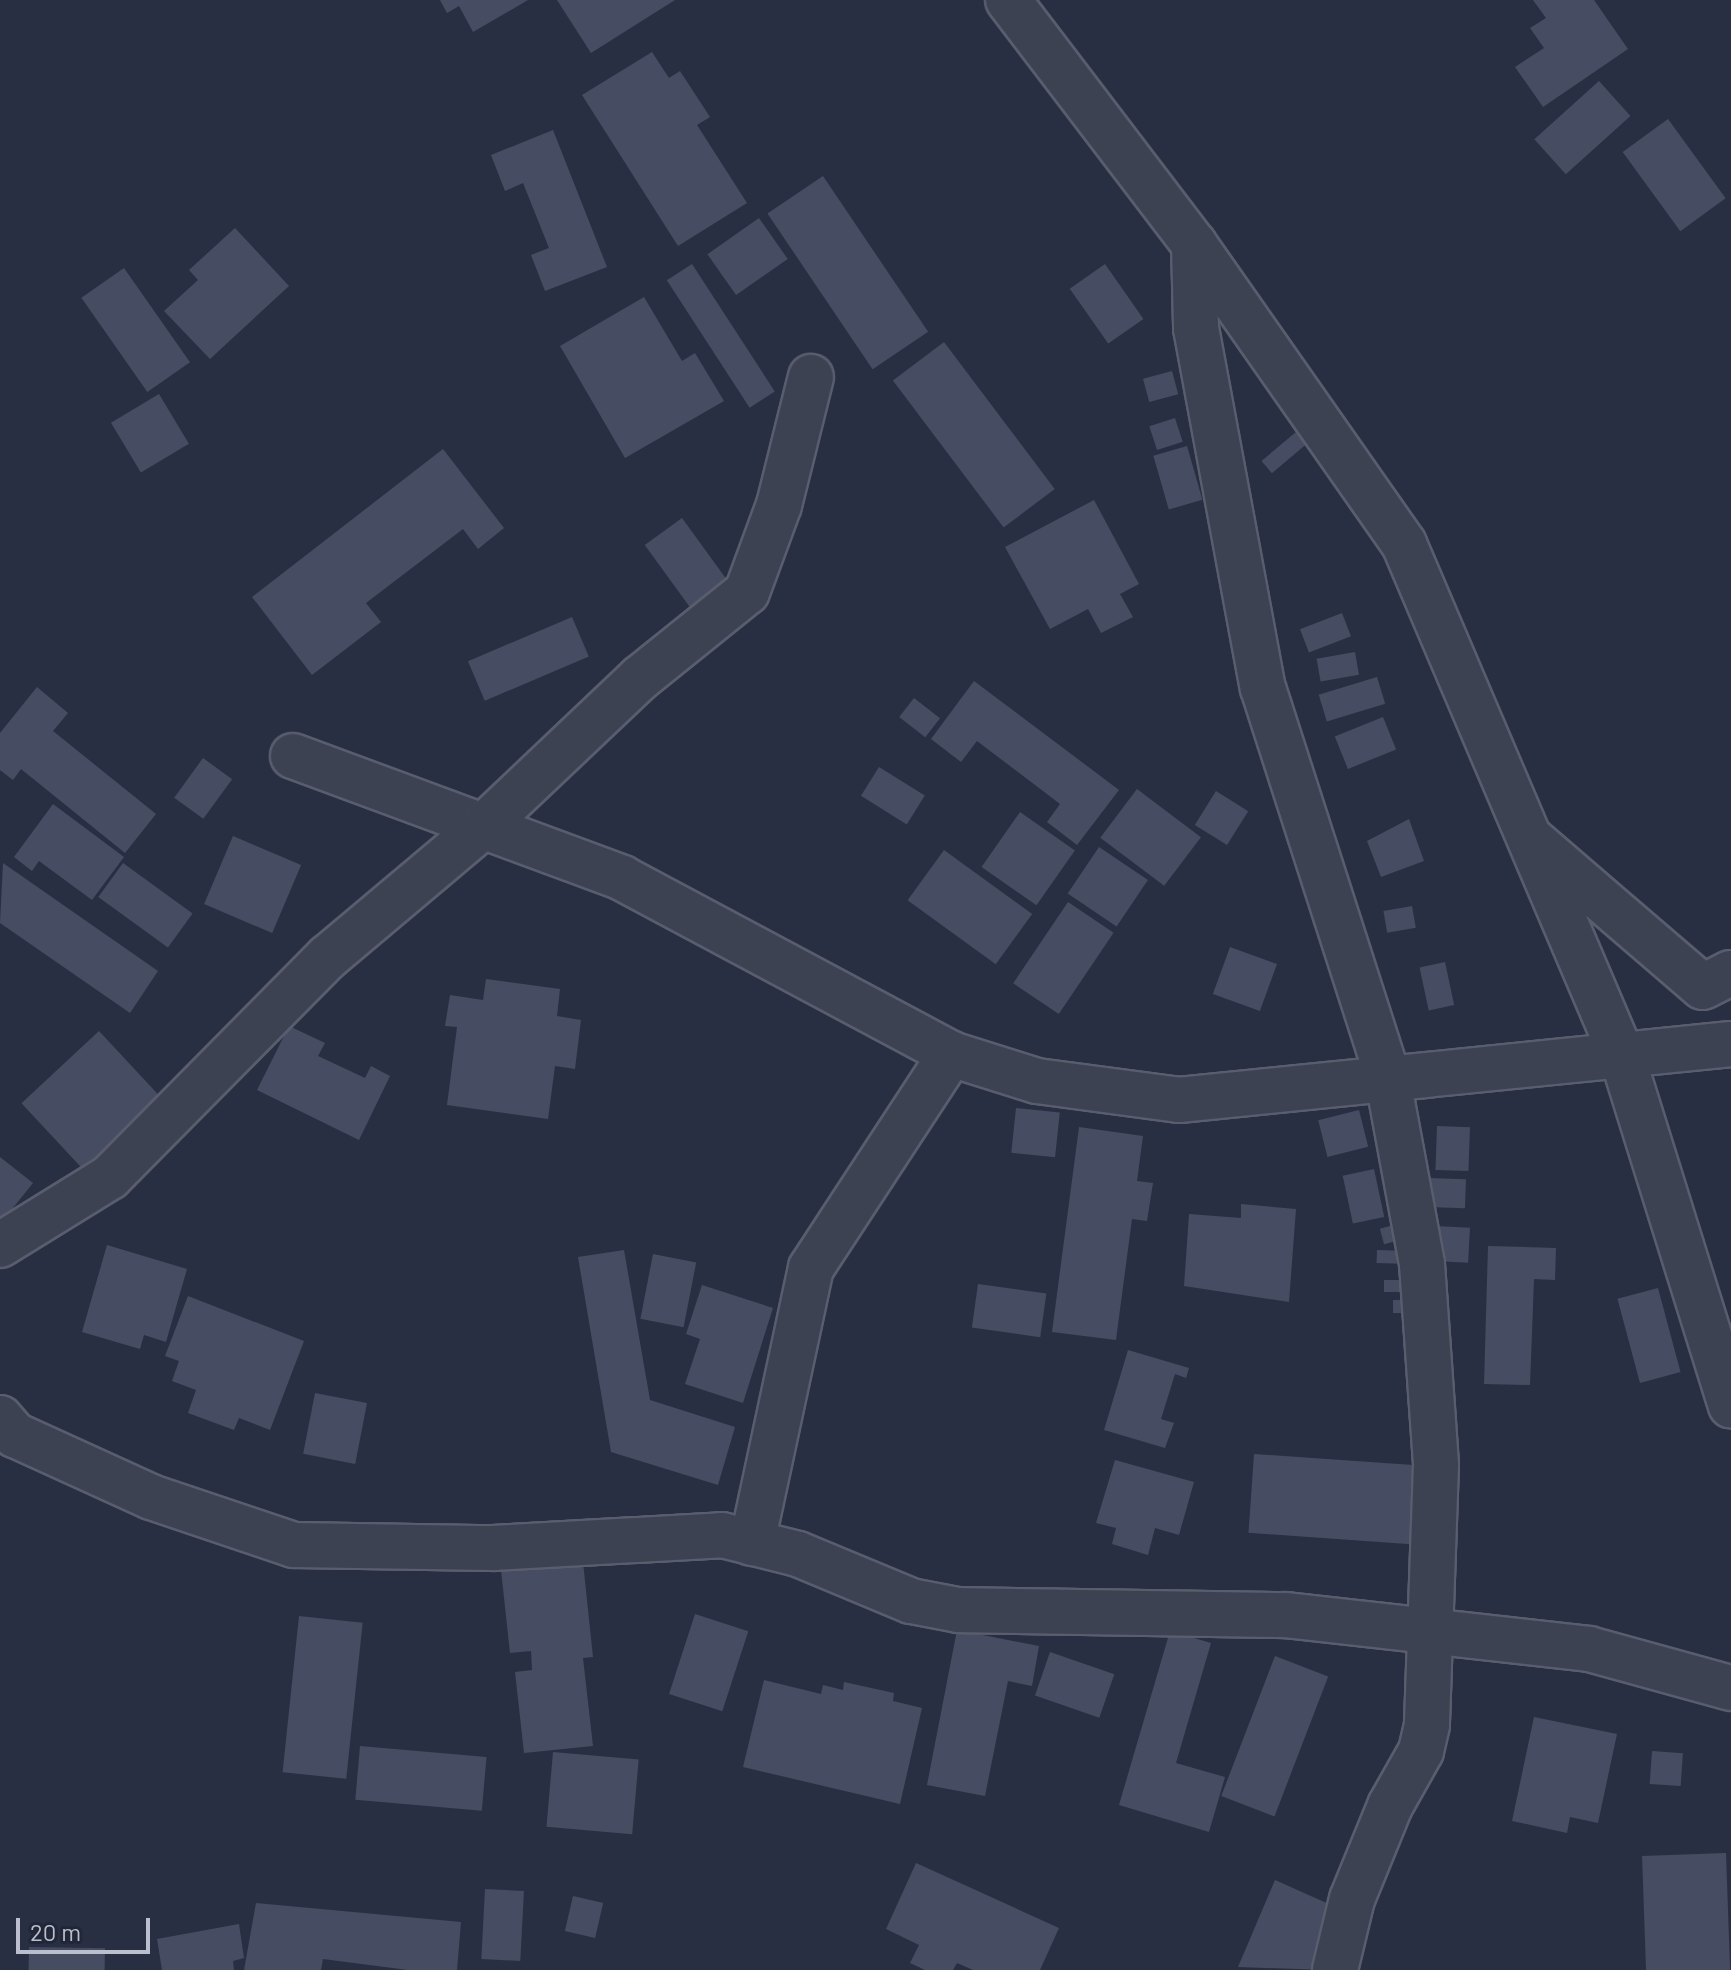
<!DOCTYPE html>
<html>
<head>
<meta charset="utf-8">
<style>
  body { margin:0 }
  #map { position:relative; width:1731px; height:1970px; overflow:hidden; background:#292f43; font-family:Barlow,sans-serif }
  div>[style] { position:absolute }
  .building>* { inset:0; background:#464c62; transform-origin:0 0 }
  .roads { filter:drop-shadow(2px 0 #595d6d) drop-shadow(-2px 0 #595d6d) drop-shadow(0 2px #595d6d) drop-shadow(0 -2px #595d6d) }
  .minor>* { height:44px; margin:-22px; padding:0 22px; transform-origin:22px; border-radius:22px; background:#3d4252 }
  span { translate:-50% -50%; white-space:nowrap; text-align:center; line-height:1.15; -webkit-text-stroke:6px #222738; paint-order:stroke }
  .scale { position:absolute; left:16px; top:1918px; width:134px; height:36px; box-sizing:border-box; border:4px solid #bbbecc; border-top:0; padding-left:10px; font-size:24px; line-height:28px; white-space:nowrap; color:#bbbecc; -webkit-text-stroke:6px #222738; paint-order:stroke }
</style>
</head>
<body>
<div id="map">
  <div class="building">
    <i style="clip-path:polygon(440px 0,528px 0,473px 32px,459px 6px,447px 13px)"></i>
    <i style="clip-path:polygon(557px 0,675px 0,591px 53px)"></i>
    <i style="clip-path:polygon(1533px 0,1594px 0,1628px 49px,1543px 107px,1515px 67px,1544px 48px,1530px 28px,1546px 18px)"></i>
    <i style="clip-path:polygon(652px 52px,669px 78px,680px 71px,710px 117px,697px 125px,747px 203px,678px 246px,582px 95px)"></i>
    <i style="left:1599px;top:81px;width:47px;height:87px;rotate:48deg"></i>
    <i style="left:1668px;top:119px;width:98px;height:56px;rotate:54deg"></i>
    <i style="clip-path:polygon(553px 130px,607px 267px,545px 291px,531px 255px,549px 248px,523px 183px,505px 191px,491px 155px)"></i>
    <i style="left:823px;top:176px;width:188px;height:67px;rotate:56deg"></i>
    <i style="left:759px;top:218px;width:50px;height:63px;rotate:55deg"></i>
    <i style="clip-path:polygon(235px 228px,289px 286px,210px 359px,164px 311px,198px 280px,189px 270px)"></i>
    <i style="left:692px;top:264px;width:152px;height:30px;rotate:57deg"></i>
    <i style="left:1105px;top:264px;width:67px;height:43px;rotate:55deg"></i>
    <i style="left:124px;top:268px;width:115px;height:52px;rotate:55deg"></i>
    <i style="clip-path:polygon(644px 297px,682px 361px,695px 353px,724px 401px,625px 458px,560px 346px)"></i>
    <i style="left:944px;top:342px;width:184px;height:64px;rotate:53deg"></i>
    <i style="left:1172px;top:371px;width:24px;height:30px;rotate:75deg"></i>
    <i style="left:159px;top:394px;width:58px;height:56px;rotate:59deg"></i>
    <i style="left:1175px;top:418px;width:25px;height:27px;rotate:72deg"></i>
    <i style="left:1296px;top:432px;width:16px;height:45px;rotate:50deg"></i>
    <i style="left:1187px;top:446px;width:56px;height:35px;rotate:74deg"></i>
    <i style="clip-path:polygon(443px 449px,504px 528px,478px 549px,463px 529px,366px 603px,381px 622px,312px 675px,252px 597px)"></i>
    <i style="clip-path:polygon(1094px 500px,1139px 584px,1120px 594px,1133px 617px,1101px 633px,1088px 609px,1050px 629px,1005px 547px)"></i>
    <i style="left:682px;top:518px;width:92px;height:46px;rotate:54deg"></i>
    <i style="left:1342px;top:613px;width:25px;height:45px;rotate:69deg"></i>
    <i style="left:572px;top:617px;width:43px;height:113px;rotate:67deg"></i>
    <i style="left:1355px;top:652px;width:23px;height:39px;rotate:80deg"></i>
    <i style="left:1377px;top:677px;width:28px;height:61px;rotate:73deg"></i>
    <i style="clip-path:polygon(974px 681px,1119px 790px,1077px 845px,1047px 822px,1060px 804px,977px 741px,961px 762px,931px 739px)"></i>
    <i style="clip-path:polygon(37px 687px,68px 713px,53px 731px,156px 814px,125px 853px,21px 769px,13px 780px,0 770px,0 733px)"></i>
    <i style="left:914px;top:698px;width:33px;height:24px;rotate:38deg"></i>
    <i style="left:1383px;top:717px;width:35px;height:52px;rotate:68deg"></i>
    <i style="left:203px;top:758px;width:36px;height:49px;rotate:36deg"></i>
    <i style="left:879px;top:767px;width:54px;height:34px;rotate:32deg"></i>
    <i style="left:1137px;top:789px;width:80px;height:61px;rotate:37deg"></i>
    <i style="left:1216px;top:791px;width:38px;height:40px;rotate:32deg"></i>
    <i style="clip-path:polygon(53px 804px,124px 857px,92px 900px,39px 861px,32px 871px,14px 857px)"></i>
    <i style="left:1020px;top:812px;width:67px;height:67px;rotate:35deg"></i>
    <i style="clip-path:polygon(1409px 819px,1424px 861px,1381px 877px,1367px 841px)"></i>
    <i style="left:233px;top:836px;width:74px;height:74px;rotate:23deg"></i>
    <i style="left:1099px;top:847px;width:59px;height:56px;rotate:34deg"></i>
    <i style="left:944px;top:850px;width:109px;height:62px;rotate:36deg"></i>
    <i style="clip-path:polygon(3px 863px,158px 971px,130px 1013px,0 923px)"></i>
    <i style="left:123px;top:863px;width:86px;height:42px;rotate:36deg"></i>
    <i style="left:1068px;top:902px;width:55px;height:98px;rotate:34deg"></i>
    <i style="left:1412px;top:906px;width:22px;height:29px;rotate:80deg"></i>
    <i style="left:1230px;top:947px;width:50px;height:50px;rotate:20deg"></i>
    <i style="left:1445px;top:962px;width:44px;height:26px;rotate:78deg"></i>
    <i style="clip-path:polygon(486px 979px,560px 989px,557px 1016px,581px 1020px,575px 1069px,555px 1066px,548px 1119px,447px 1105px,457px 1027px,445px 1026px,450px 995px,483px 1000px)"></i>
    <i style="clip-path:polygon(289px 1026px,325px 1043px,318px 1056px,365px 1078px,371px 1066px,390px 1076px,359px 1140px,257px 1090px)"></i>
    <i style="left:99px;top:1031px;width:96px;height:106px;rotate:47deg"></i>
    <i style="left:1016px;top:1108px;width:44px;height:45px;rotate:6deg"></i>
    <i style="left:1359px;top:1110px;width:38px;height:42px;rotate:76deg"></i>
    <i style="left:1437px;top:1126px;width:33px;height:44px;rotate:2deg"></i>
    <i style="clip-path:polygon(1079px 1127px,1143px 1136px,1137px 1181px,1153px 1183px,1147px 1221px,1132px 1219px,1116px 1340px,1052px 1332px)"></i>
    <i style="clip-path:polygon(0 1157px,33px 1183px,0 1224px)"></i>
    <i style="left:1374px;top:1169px;width:49px;height:32px;rotate:78deg"></i>
    <i style="left:1428px;top:1178px;width:38px;height:29px;rotate:2deg"></i>
    <i style="clip-path:polygon(1241px 1204px,1296px 1209px,1289px 1302px,1184px 1286px,1189px 1214px,1241px 1218px)"></i>
    <i style="left:1405px;top:1222px;width:16px;height:26px;rotate:75deg"></i>
    <i style="left:1435px;top:1226px;width:35px;height:35px;rotate:3deg"></i>
    <i style="clip-path:polygon(107px 1245px,187px 1269px,166px 1342px,144px 1335px,140px 1349px,82px 1332px)"></i>
    <i style="clip-path:polygon(1488px 1246px,1556px 1248px,1555px 1280px,1534px 1279px,1530px 1385px,1484px 1384px)"></i>
    <i style="clip-path:polygon(624px 1250px,650px 1400px,735px 1427px,718px 1485px,611px 1452px,578px 1257px)"></i>
    <i style="left:1377px;top:1250px;width:25px;height:13px;rotate:2deg"></i>
    <i style="left:653px;top:1254px;width:44px;height:66px;rotate:11deg"></i>
    <i style="left:1384px;top:1280px;width:30px;height:12px"></i>
    <i style="left:978px;top:1284px;width:69px;height:44px;rotate:8deg"></i>
    <i style="clip-path:polygon(702px 1285px,773px 1308px,743px 1403px,685px 1384px,700px 1339px,686px 1334px)"></i>
    <i style="left:1658px;top:1288px;width:87px;height:42px;rotate:75deg"></i>
    <i style="clip-path:polygon(188px 1296px,304px 1341px,270px 1430px,239px 1418px,234px 1430px,188px 1413px,196px 1390px,172px 1381px,179px 1361px,165px 1356px)"></i>
    <i style="left:1393px;top:1300px;width:21px;height:13px"></i>
    <i style="clip-path:polygon(1128px 1350px,1189px 1368px,1186px 1378px,1175px 1374px,1161px 1419px,1174px 1423px,1165px 1448px,1104px 1430px)"></i>
    <i style="left:315px;top:1393px;width:53px;height:62px;rotate:11deg"></i>
    <i style="left:1254px;top:1454px;width:163px;height:79px;rotate:4deg"></i>
    <i style="clip-path:polygon(1115px 1460px,1194px 1482px,1179px 1535px,1155px 1528px,1148px 1555px,1112px 1544px,1116px 1528px,1096px 1523px)"></i>
    <i style="clip-path:polygon(583px 1562px,593px 1657px,583px 1658px,593px 1746px,524px 1753px,515px 1672px,532px 1670px,531px 1651px,510px 1653px,501px 1570px)"></i>
    <i style="left:695px;top:1614px;width:56px;height:84px;rotate:18deg"></i>
    <i style="left:299px;top:1616px;width:64px;height:157px;rotate:6deg"></i>
    <i style="clip-path:polygon(957px 1630px,1039px 1646px,1032px 1686px,1008px 1681px,985px 1796px,927px 1785px)"></i>
    <i style="clip-path:polygon(1170px 1631px,1211px 1643px,1176px 1763px,1225px 1777px,1209px 1832px,1119px 1805px)"></i>
    <i style="left:1050px;top:1652px;width:68px;height:46px;rotate:19deg"></i>
    <i style="left:1275px;top:1656px;width:57px;height:150px;rotate:21deg"></i>
    <i style="clip-path:polygon(764px 1680px,821px 1694px,823px 1685px,843px 1690px,844px 1682px,894px 1693px,893px 1701px,922px 1708px,900px 1804px,743px 1767px)"></i>
    <i style="clip-path:polygon(1534px 1717px,1617px 1734px,1598px 1823px,1570px 1817px,1567px 1833px,1512px 1821px)"></i>
    <i style="left:360px;top:1746px;width:127px;height:54px;rotate:5deg"></i>
    <i style="left:1652px;top:1751px;width:31px;height:33px;rotate:4deg"></i>
    <i style="left:553px;top:1752px;width:86px;height:75px;rotate:5deg"></i>
    <i style="left:1726px;top:1853px;width:117px;height:84px;rotate:88deg"></i>
    <i style="clip-path:polygon(916px 1863px,1059px 1928px,1040px 1970px,973px 1970px,957px 1963px,953px 1970px,925px 1970px,910px 1963px,919px 1945px,886px 1929px)"></i>
    <i style="clip-path:polygon(1275px 1880px,1340px 1909px,1327px 1970px,1238px 1967px)"></i>
    <i style="left:485px;top:1889px;width:39px;height:70px;rotate:3deg"></i>
    <i style="left:573px;top:1896px;width:31px;height:36px;rotate:13deg"></i>
    <i style="clip-path:polygon(256px 1903px,461px 1922px,457px 1970px,408px 1970px,323px 1959px,321px 1970px,244px 1970px)"></i>
    <i style="clip-path:polygon(239px 1924px,244px 1958px,233px 1961px,234px 1970px,162px 1970px,157px 1939px)"></i>
    <i style="left:29px;top:1947px;width:76px;height:23px;rotate:1deg"></i>
  </div>
  <div class="roads">
    <div class="minor">
      <i style="left:1008px;top:0;width:307px;rotate:52.7deg"></i>
      <i style="left:1194px;top:244px;width:84px;rotate:88.6deg"></i>
      <i style="left:1196px;top:328px;width:366px;rotate:79.5deg"></i>
      <i style="left:1263px;top:688px;width:406px;rotate:72.2deg"></i>
      <i style="left:1387px;top:1075px;width:192px;rotate:79.5deg"></i>
      <i style="left:1422px;top:1264px;width:201px;rotate:86deg"></i>
      <i style="left:1436px;top:1465px;width:260px;rotate:92deg"></i>
      <i style="left:1427px;top:1725px;width:27px;rotate:103deg"></i>
      <i style="left:1421px;top:1751px;width:63px;rotate:119.4deg"></i>
      <i style="left:1390px;top:1806px;width:100px;rotate:112.2deg"></i>
      <i style="left:1352px;top:1899px;width:73px;rotate:103.5deg"></i>
      <i style="left:1194px;top:244px;width:366px;rotate:55deg"></i>
      <i style="left:1404px;top:544px;width:556px;rotate:66.94deg"></i>
      <i style="left:1622px;top:1056px;width:366px;rotate:72.7deg"></i>
      <i style="left:293px;top:756px;width:351px;rotate:20.3deg"></i>
      <i style="left:622px;top:878px;width:373px;rotate:28.1deg"></i>
      <i style="left:951px;top:1054px;width:90px;rotate:17.4deg"></i>
      <i style="left:1037px;top:1081px;width:143px;rotate:7.6deg"></i>
      <i style="left:1179px;top:1100px;width:555px;rotate:-5.79deg"></i>
      <i style="left:1532px;top:840px;width:225px;rotate:40.7deg"></i>
      <i style="left:1703px;top:987px;width:31px;rotate:-27deg"></i>
      <i style="left:0;top:1245px;width:129px;rotate:-31.7deg"></i>
      <i style="left:110px;top:1177px;width:310px;rotate:-45.3deg"></i>
      <i style="left:328px;top:957px;width:207px;rotate:-40.1deg"></i>
      <i style="left:486px;top:824px;width:212px;rotate:-43.5deg"></i>
      <i style="left:640px;top:678px;width:137px;rotate:-38.8deg"></i>
      <i style="left:747px;top:592px;width:93px;rotate:-69.8deg"></i>
      <i style="left:779px;top:505px;width:132px;rotate:-76deg"></i>
      <i style="left:0;top:1418px;width:23px;rotate:49deg"></i>
      <i style="left:15px;top:1435px;width:149px;rotate:24.5deg"></i>
      <i style="left:151px;top:1497px;width:151px;rotate:18.6deg"></i>
      <i style="left:294px;top:1545px;width:199px;rotate:0.9deg"></i>
      <i style="left:493px;top:1548px;width:229px;rotate:-3.2deg"></i>
      <i style="left:722px;top:1535px;width:78px;rotate:14deg"></i>
      <i style="left:798px;top:1554px;width:122px;rotate:22.6deg"></i>
      <i style="left:911px;top:1601px;width:48px;rotate:10.8deg"></i>
      <i style="left:958px;top:1610px;width:328px;rotate:0.9deg"></i>
      <i style="left:1286px;top:1615px;width:305px;rotate:6.4deg"></i>
      <i style="left:1589px;top:1649px;width:147px;rotate:15.4deg"></i>
      <i style="left:752px;top:1543px;width:281px;rotate:-77.9deg"></i>
      <i style="left:811px;top:1268px;width:256px;rotate:-56.8deg"></i>
    </div>
  </div>
  <div class="scale">20 m</div>
</div>
</body>
</html>
